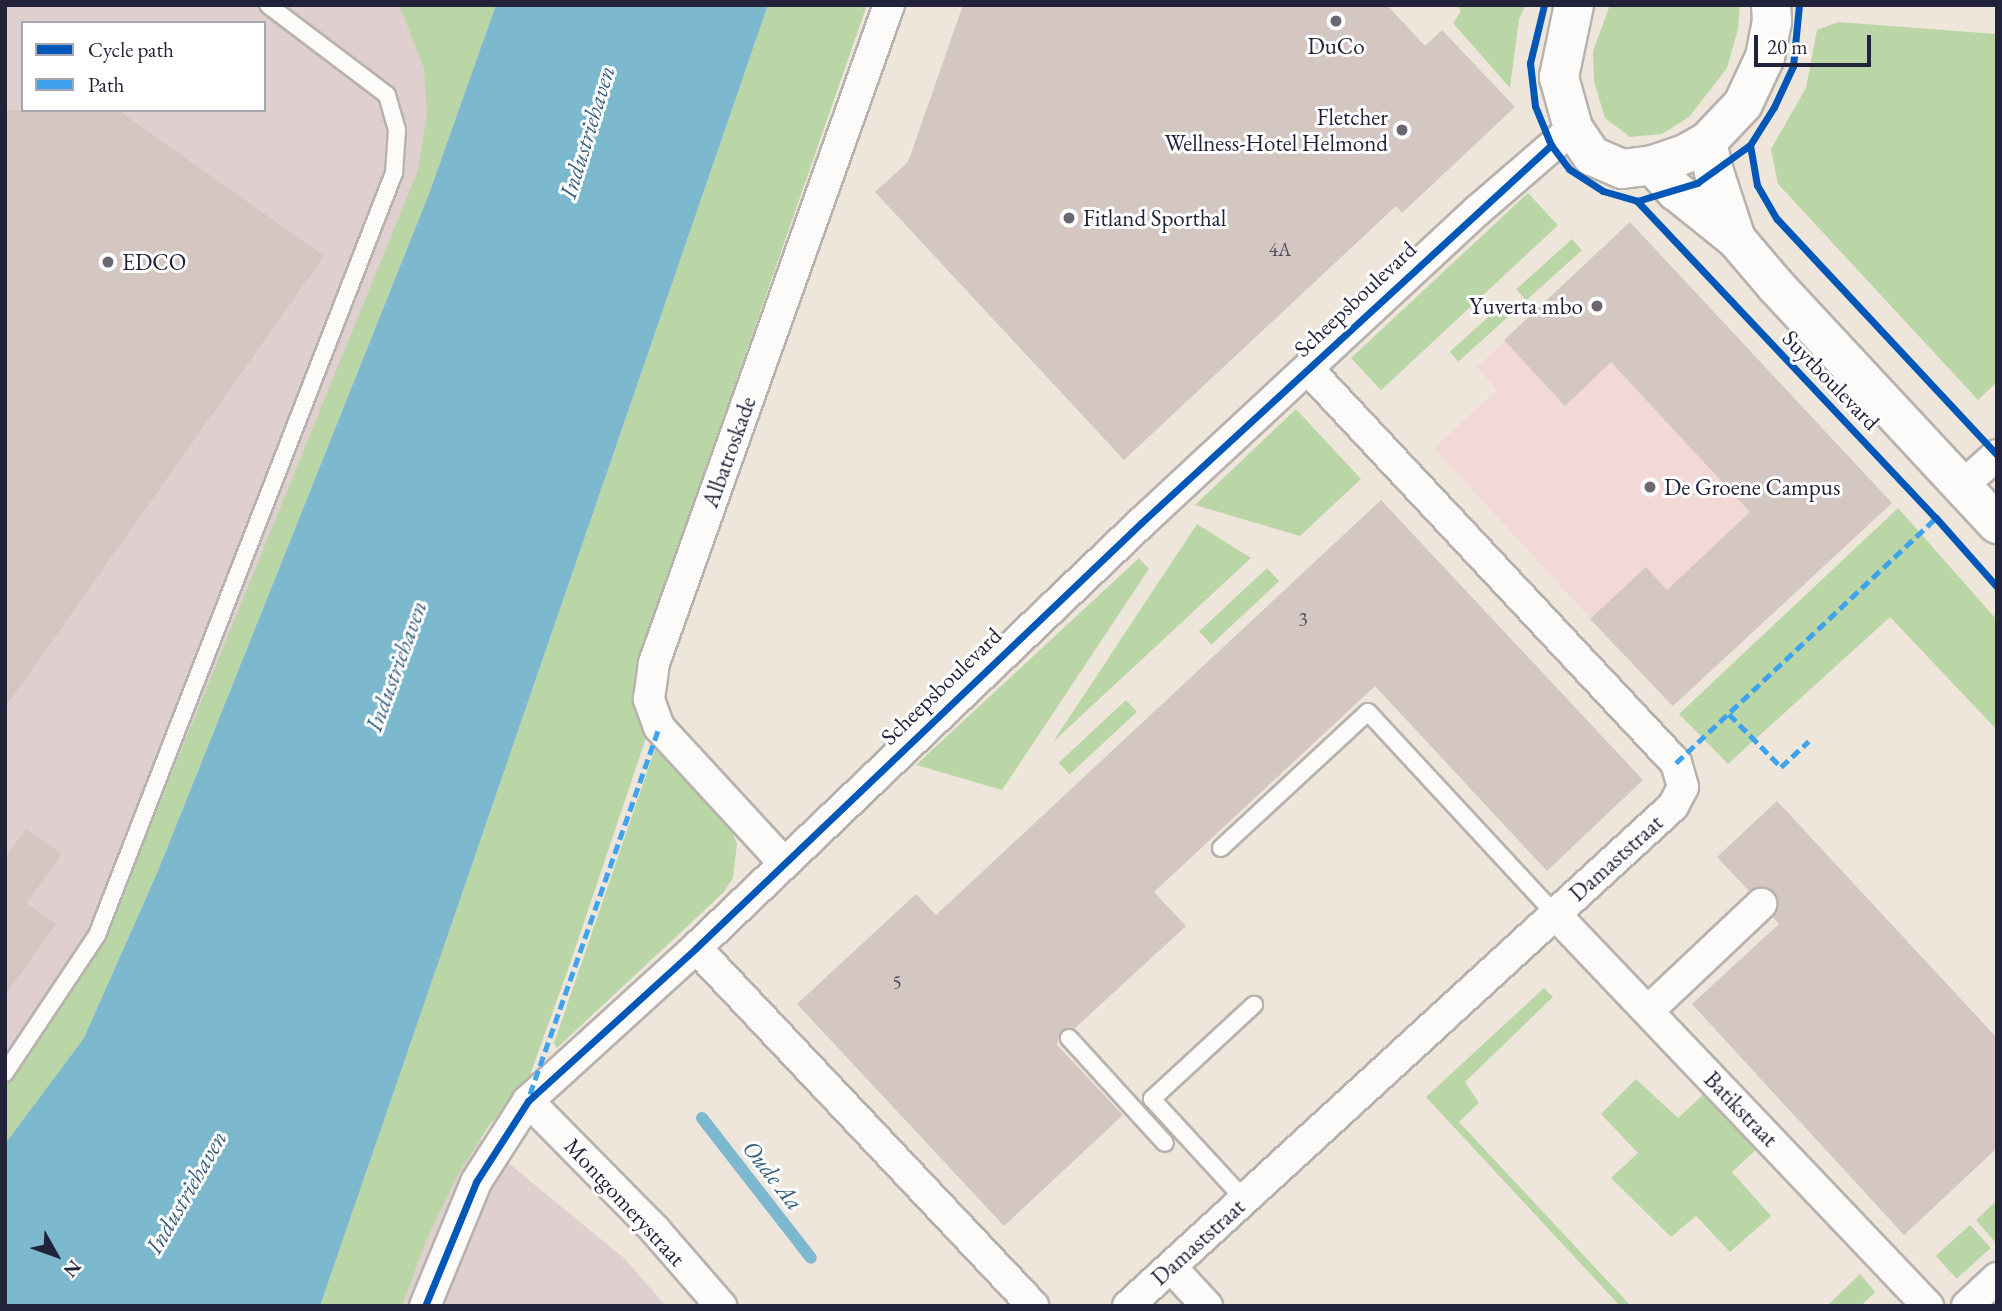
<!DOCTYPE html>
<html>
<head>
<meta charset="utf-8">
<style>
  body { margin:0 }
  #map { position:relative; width:2002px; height:1311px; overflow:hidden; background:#efe6db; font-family:"EB Garamond",serif }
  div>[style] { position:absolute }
  .built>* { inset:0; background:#f3d9d6 }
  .industrial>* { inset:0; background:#dfcfcf }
  .green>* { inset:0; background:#bad6a7; transform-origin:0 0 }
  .water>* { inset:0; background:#7db9ce }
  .stream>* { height:12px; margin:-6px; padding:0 6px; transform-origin:6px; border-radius:6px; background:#7db9ce }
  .building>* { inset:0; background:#d4c6c0 }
  .roads { filter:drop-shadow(2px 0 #b7b2ad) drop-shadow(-2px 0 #b7b2ad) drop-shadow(0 2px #b7b2ad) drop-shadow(0 -2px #b7b2ad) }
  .lane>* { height:16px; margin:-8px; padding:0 8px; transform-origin:8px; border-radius:8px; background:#fdfbfa }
  .street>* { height:30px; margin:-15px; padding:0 15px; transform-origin:15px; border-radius:15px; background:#fdfbfa }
  .secondary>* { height:38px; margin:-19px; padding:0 19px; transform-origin:19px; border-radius:19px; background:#fdfbfa }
  .quiet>* { height:5px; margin-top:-2.5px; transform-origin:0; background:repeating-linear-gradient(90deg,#3ea2ec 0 10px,transparent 0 15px) }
  .cycleway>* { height:7px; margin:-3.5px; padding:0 3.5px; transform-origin:3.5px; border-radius:3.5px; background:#0057b8 }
  .dots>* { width:19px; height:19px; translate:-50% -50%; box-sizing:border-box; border:4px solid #fff; border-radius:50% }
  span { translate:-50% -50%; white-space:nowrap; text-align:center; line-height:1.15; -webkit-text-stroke:6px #fff; paint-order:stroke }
  .number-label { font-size:19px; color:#4e4b5c }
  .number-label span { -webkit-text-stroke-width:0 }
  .poi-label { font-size:23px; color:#22223b }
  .right { translate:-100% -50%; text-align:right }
  .left { translate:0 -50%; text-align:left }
  .street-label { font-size:23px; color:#22223b }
  .water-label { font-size:24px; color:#355d7b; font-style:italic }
  .frame { position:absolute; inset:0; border:7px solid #22223b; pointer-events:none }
  .legend { position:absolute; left:21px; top:21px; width:245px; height:91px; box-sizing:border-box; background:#fff; border:2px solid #a7a7b1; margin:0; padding:9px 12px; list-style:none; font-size:21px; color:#22223b }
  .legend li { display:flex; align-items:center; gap:14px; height:35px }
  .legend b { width:35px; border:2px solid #a7a7b1 }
  .north { position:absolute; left:21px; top:1220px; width:70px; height:70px; -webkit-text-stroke:5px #fff; paint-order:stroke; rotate:130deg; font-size:19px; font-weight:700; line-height:28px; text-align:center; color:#22223b }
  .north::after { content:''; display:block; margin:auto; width:24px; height:32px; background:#22223b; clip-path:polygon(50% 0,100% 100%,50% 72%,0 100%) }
  .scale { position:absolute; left:1754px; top:35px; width:117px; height:32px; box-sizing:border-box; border:4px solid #22223b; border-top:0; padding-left:9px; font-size:21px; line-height:24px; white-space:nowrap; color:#22223b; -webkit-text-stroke:5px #fff; paint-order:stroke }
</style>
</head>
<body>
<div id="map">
  <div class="built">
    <i style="clip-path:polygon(1609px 248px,1867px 526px,1671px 706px,1434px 448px,1497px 390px,1477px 367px)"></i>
  </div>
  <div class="industrial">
    <i style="clip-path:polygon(evenodd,5px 5px,549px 5px,455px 1119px,625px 1259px,666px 1306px,5px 1306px,5px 5px,23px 23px,264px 23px,264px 110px,23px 110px,23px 23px)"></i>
  </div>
  <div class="green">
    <i style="clip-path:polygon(399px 5px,496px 5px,429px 194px,158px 871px,84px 1038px,5px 1144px,5px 1085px,103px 942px,418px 170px,427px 113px,424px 68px)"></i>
    <i style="clip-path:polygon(768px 5px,867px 5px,640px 657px,636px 694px,647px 735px,570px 964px,529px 1078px,489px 1126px,458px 1174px,426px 1241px,402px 1306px,320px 1306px)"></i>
    <i style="clip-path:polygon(1456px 5px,1526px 5px,1519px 19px,1510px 88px,1453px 23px,1461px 11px)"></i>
    <i style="clip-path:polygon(1610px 5px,1740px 5px,1738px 29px,1727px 68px,1689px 117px,1662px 134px,1630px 137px,1605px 118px,1594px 82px,1593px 51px)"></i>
    <i style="clip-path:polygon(1838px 22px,1997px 34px,1997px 382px,1978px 400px,1778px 184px,1771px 149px,1806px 88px,1817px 30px)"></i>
    <i style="left:1528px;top:193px;width:44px;height:242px;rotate:47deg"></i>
    <i style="left:1572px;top:239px;width:15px;height:75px;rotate:48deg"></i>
    <i style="left:1504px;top:303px;width:13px;height:73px;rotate:48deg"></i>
    <i style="clip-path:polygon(1296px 409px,1361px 479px,1300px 536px,1195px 505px)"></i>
    <i style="clip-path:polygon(1898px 508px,1997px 620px,1997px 730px,1890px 617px,1728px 764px,1679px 714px)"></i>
    <i style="clip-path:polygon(1197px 524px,1251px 558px,1053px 742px)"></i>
    <i style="clip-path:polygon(1139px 558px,1149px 569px,1002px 790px,916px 765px)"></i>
    <i style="left:1267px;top:568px;width:18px;height:93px;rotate:47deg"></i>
    <i style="left:1126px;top:700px;width:16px;height:92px;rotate:47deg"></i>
    <i style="clip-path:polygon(656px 746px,731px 829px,737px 844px,733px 878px,724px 892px,557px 1048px,554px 1043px)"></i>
    <i style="clip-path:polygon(1544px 988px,1553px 997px,1465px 1082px,1479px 1103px,1459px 1122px,1631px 1306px,1620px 1306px,1426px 1097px)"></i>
    <i style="clip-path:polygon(1636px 1079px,1678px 1118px,1716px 1083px,1769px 1138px,1732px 1172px,1771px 1216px,1730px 1252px,1696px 1216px,1671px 1237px,1611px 1178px,1638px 1153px,1601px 1114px)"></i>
    <i style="clip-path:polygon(1997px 1200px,1997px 1242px,1996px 1243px,1976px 1220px)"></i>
    <i style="left:1970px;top:1225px;width:31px;height:46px;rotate:48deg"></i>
    <i style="clip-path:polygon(1860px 1274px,1875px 1292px,1861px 1306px,1827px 1306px)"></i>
  </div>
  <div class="water">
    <i style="clip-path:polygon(496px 5px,768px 5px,320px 1306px,5px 1306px,5px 1144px,84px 1038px,158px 871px,429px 194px)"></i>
  </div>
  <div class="stream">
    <i style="left:702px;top:1118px;width:177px;rotate:52.1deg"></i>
  </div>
  <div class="building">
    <i style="clip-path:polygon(963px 5px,1387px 5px,1425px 46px,1442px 30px,1515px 107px,1402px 213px,1396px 206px,1124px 460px,875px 192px,908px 162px)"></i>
    <i style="clip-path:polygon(5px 110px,118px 110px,324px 256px,5px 708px)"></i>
    <i style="clip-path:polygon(1630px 222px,1892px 503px,1673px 706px,1590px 619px,1646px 567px,1667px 590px,1750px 512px,1611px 362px,1565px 406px,1504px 340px)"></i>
    <i style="clip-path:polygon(1381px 500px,1643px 780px,1547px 871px,1375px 686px,1154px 892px,1186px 926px,1074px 1029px,1061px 1031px,1057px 1045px,1123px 1115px,1004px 1226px,797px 1004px,916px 894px,936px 915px)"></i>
    <i style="clip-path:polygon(1777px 801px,1997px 1038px,1997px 1148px,1904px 1235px,1692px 1004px,1779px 924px,1773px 917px,1778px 908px,1774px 893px,1765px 887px,1749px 891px,1717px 857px)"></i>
    <i style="clip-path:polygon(26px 829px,62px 854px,27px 903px,56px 924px,5px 996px,5px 858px)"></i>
  </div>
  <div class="roads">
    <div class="lane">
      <i style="left:1221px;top:848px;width:200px;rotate:-42.8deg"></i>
      <i style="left:1368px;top:712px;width:274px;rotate:47.2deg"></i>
      <i style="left:1069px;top:1038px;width:142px;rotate:47.6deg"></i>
      <i style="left:5px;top:1073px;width:166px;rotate:-56.3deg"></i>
      <i style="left:97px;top:935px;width:818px;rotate:-68.71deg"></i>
      <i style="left:394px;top:173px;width:43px;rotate:-86deg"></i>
      <i style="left:397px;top:130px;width:36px;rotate:-106deg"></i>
      <i style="left:387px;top:95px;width:149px;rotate:-142.9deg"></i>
      <i style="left:1244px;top:1199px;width:136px;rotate:-132.6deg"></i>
      <i style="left:1152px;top:1099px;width:139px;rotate:-42.7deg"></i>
    </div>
    <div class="street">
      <i style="left:1963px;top:485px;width:45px;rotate:-41.4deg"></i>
      <i style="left:784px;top:863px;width:185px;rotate:-132.6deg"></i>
      <i style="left:659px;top:727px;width:30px;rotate:-110deg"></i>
      <i style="left:649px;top:699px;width:36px;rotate:-82deg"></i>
      <i style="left:654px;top:663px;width:699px;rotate:-70.35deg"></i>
      <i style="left:1554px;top:913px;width:543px;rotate:46.42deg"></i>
      <i style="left:696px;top:948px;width:492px;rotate:46.7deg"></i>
      <i style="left:1648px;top:1011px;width:156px;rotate:-43.4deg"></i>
      <i style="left:528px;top:1101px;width:181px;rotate:45.4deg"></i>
      <i style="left:655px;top:1230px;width:101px;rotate:49deg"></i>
      <i style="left:1171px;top:1267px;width:53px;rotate:47.3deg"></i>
      <i style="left:425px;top:1306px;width:134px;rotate:-67.6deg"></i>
      <i style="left:476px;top:1182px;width:96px;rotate:-57.3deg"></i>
      <i style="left:528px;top:1101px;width:227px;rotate:-42.3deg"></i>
      <i style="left:696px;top:948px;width:615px;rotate:-43.68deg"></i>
      <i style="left:1141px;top:523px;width:460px;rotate:-42.9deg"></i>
      <i style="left:1478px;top:210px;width:125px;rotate:-40.8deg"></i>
      <i style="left:1128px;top:1306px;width:740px;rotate:-42.53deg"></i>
      <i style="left:1673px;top:806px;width:21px;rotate:-62deg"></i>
      <i style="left:1683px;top:787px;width:25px;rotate:-106deg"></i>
      <i style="left:1676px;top:763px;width:539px;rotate:-133.05deg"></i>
      <i style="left:1967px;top:1306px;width:41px;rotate:-43deg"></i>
    </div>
    <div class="secondary">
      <i style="left:1574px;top:5px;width:74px;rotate:101.8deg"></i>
      <i style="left:1559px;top:77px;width:53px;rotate:74.6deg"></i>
      <i style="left:1573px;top:128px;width:34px;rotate:56deg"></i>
      <i style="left:1592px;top:156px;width:33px;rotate:23deg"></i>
      <i style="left:1622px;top:169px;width:31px;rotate:-7deg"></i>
      <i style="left:1653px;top:165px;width:34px;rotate:-19deg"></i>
      <i style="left:1685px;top:154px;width:25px;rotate:-29deg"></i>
      <i style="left:1707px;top:142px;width:52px;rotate:-46.5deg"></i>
      <i style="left:1743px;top:104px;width:52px;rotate:-64.9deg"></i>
      <i style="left:1765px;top:57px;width:36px;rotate:-79deg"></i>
      <i style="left:1772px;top:22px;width:17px;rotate:-93deg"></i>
      <i style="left:1707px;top:142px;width:31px;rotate:77deg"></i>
      <i style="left:1714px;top:172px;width:71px;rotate:71.8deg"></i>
      <i style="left:1653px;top:165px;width:35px;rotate:49deg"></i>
      <i style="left:1676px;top:191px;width:77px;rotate:38.7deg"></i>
      <i style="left:1736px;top:239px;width:62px;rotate:49.6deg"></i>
      <i style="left:1776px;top:286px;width:325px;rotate:47.1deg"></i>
    </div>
  </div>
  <div class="quiet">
    <i style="left:1729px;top:714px;width:74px;rotate:45.5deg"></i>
    <i style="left:1781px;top:767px;width:38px;rotate:-43deg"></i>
    <i style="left:1676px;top:763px;width:357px;rotate:-43.3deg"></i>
    <i style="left:530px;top:1094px;width:389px;rotate:-70.6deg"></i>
  </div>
  <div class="cycleway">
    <i style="left:1544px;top:5px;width:60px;rotate:103.6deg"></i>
    <i style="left:1530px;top:63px;width:43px;rotate:83.4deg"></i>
    <i style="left:1535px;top:106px;width:42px;rotate:67.7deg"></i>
    <i style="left:1551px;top:145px;width:30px;rotate:53deg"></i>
    <i style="left:1569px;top:169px;width:40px;rotate:32.9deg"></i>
    <i style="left:1603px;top:191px;width:35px;rotate:16deg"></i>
    <i style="left:1637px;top:201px;width:63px;rotate:-16.7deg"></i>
    <i style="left:1697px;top:183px;width:65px;rotate:-35.6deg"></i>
    <i style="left:1750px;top:145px;width:45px;rotate:-57.7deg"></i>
    <i style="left:1774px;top:107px;width:45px;rotate:-65.1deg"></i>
    <i style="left:1793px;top:66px;width:61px;rotate:-84.4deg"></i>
    <i style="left:1750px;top:145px;width:41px;rotate:80.1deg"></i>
    <i style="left:1757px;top:185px;width:39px;rotate:60deg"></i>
    <i style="left:1777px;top:219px;width:323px;rotate:47deg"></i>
    <i style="left:1637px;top:201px;width:436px;rotate:46.7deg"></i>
    <i style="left:1936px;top:518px;width:92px;rotate:48.5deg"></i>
    <i style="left:425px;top:1306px;width:134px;rotate:-67.6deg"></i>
    <i style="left:476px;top:1182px;width:96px;rotate:-57.3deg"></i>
    <i style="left:528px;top:1101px;width:227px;rotate:-42.3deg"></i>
    <i style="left:696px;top:948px;width:615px;rotate:-43.68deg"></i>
    <i style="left:1141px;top:523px;width:558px;rotate:-42.67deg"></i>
  </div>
  <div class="dots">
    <i style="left:1336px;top:21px;background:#6a6773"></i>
    <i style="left:1402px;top:130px;background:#6a6773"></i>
    <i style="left:1069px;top:218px;background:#6a6773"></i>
    <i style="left:108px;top:262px;background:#6a6773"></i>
    <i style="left:1597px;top:306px;background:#6a6773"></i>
    <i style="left:1650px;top:487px;background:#6a6773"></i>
  </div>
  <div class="number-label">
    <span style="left:1280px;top:250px">4A</span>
    <span style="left:1303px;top:620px">3</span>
    <span style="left:897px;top:983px">5</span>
  </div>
  <div class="poi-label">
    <span style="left:1336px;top:46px">DuCo</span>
    <span class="right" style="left:1388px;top:130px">Fletcher<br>Wellness-Hotel Helmond</span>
    <span class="left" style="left:1083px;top:218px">Fitland Sporthal</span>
    <span class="left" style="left:122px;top:262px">EDCO</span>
    <span class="right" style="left:1583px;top:306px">Yuverta mbo</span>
    <span class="left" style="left:1664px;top:487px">De Groene Campus</span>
  </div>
  <div class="street-label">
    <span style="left:1355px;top:299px;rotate:-43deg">Scheepsboulevard</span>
    <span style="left:1831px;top:380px;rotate:46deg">Suytboulevard</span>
    <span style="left:729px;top:452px;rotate:-70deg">Albatroskade</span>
    <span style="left:941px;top:686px;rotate:-44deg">Scheepsboulevard</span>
    <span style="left:1616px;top:858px;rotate:-42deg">Damaststraat</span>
    <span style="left:1741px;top:1109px;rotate:46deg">Batikstraat</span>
    <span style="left:625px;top:1202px;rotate:47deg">Montgomerystraat</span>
    <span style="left:1198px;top:1242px;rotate:-42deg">Damaststraat</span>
  </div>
  <div class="water-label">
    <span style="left:587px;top:132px;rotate:-73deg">Industriehaven</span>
    <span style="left:396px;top:666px;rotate:-70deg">Industriehaven</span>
    <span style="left:773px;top:1175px;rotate:52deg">Oude Aa</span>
    <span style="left:186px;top:1192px;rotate:-60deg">Industriehaven</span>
  </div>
  <div class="frame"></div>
  <ul class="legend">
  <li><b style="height:9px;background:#0057b8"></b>Cycle path</li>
  <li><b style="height:9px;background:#3ea2ec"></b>Path</li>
  </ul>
  <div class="north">N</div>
  <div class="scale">20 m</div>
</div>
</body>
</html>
